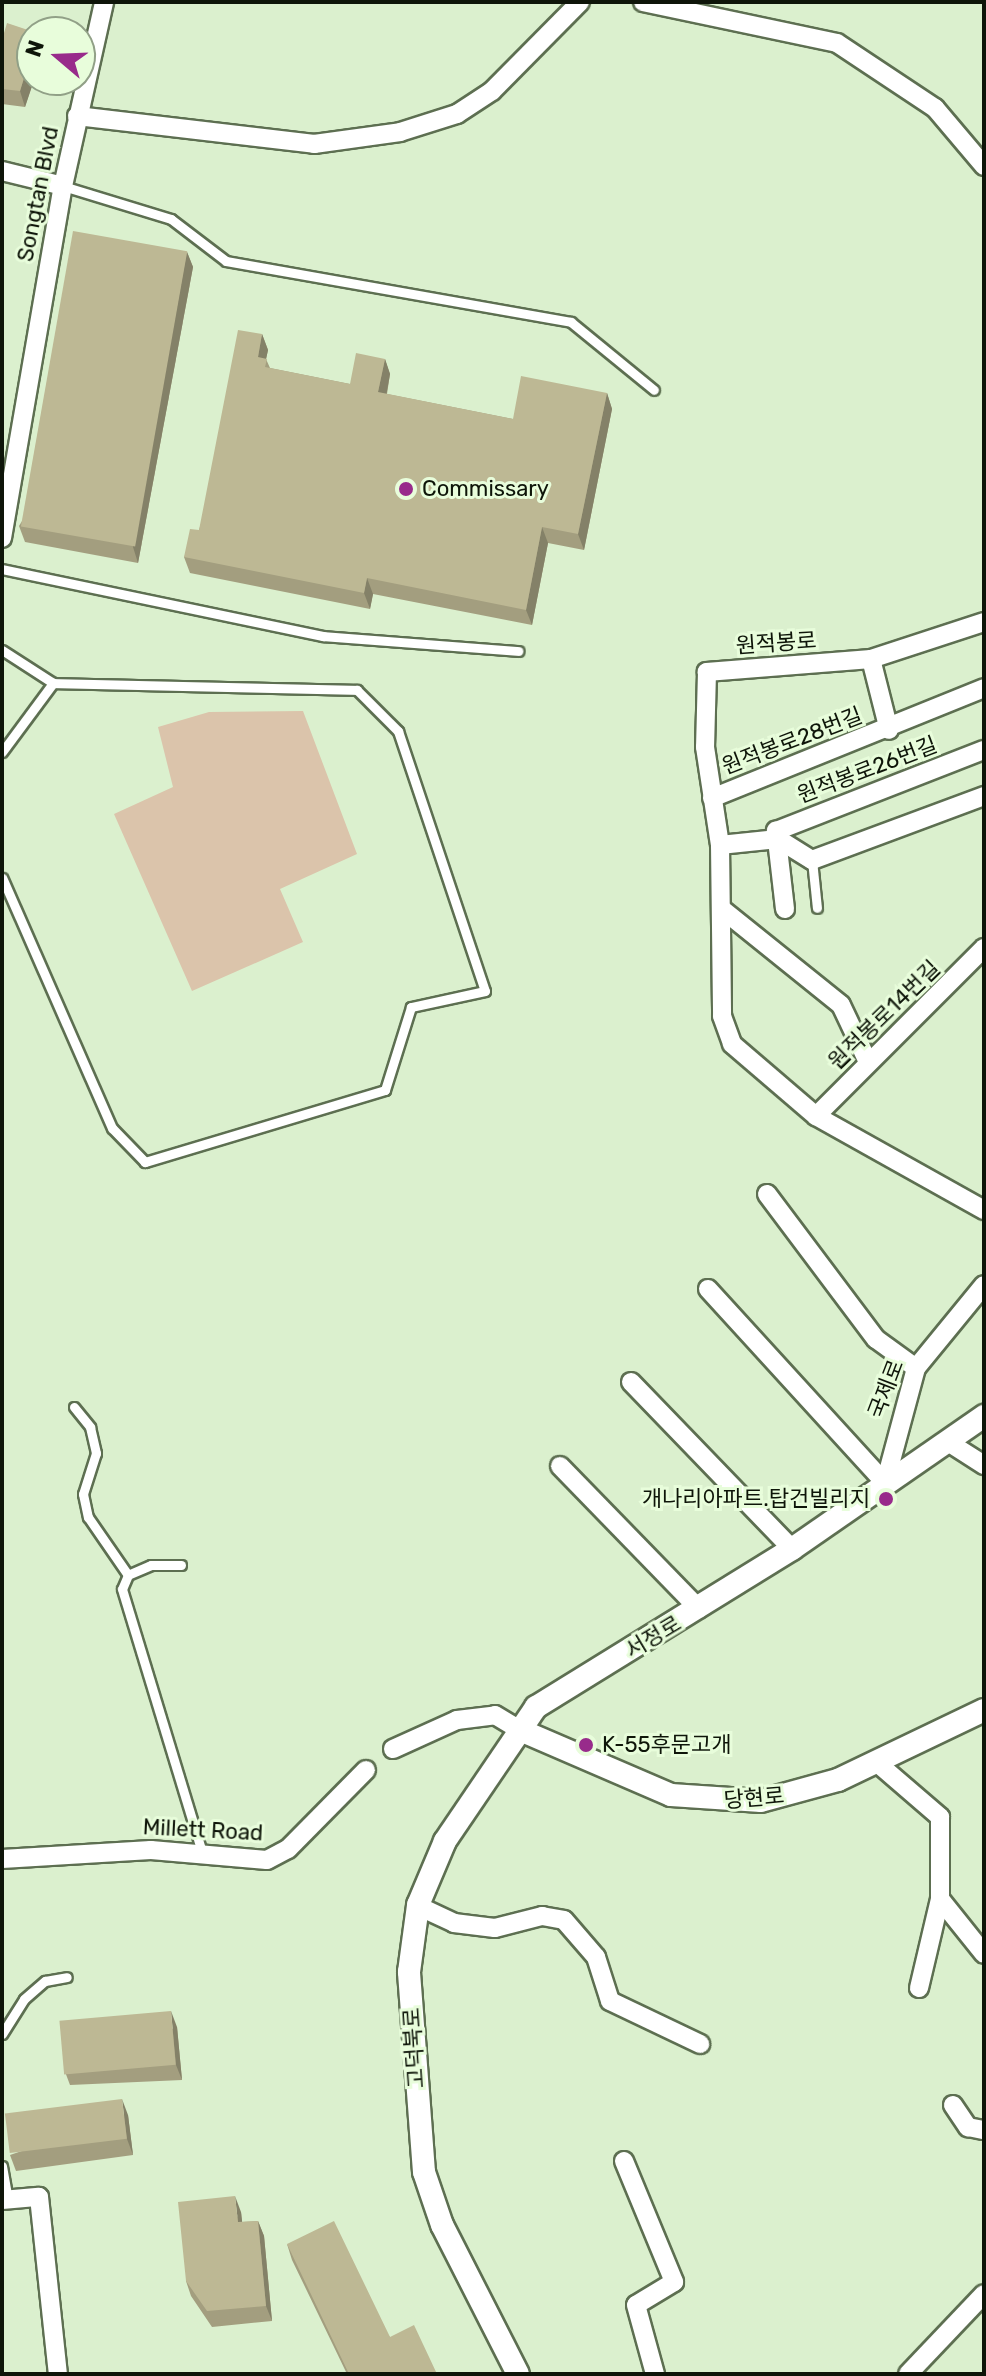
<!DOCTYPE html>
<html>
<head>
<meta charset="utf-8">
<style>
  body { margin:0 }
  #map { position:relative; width:986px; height:2376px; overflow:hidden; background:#dbf0ce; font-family:Rubik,"Noto Sans KR",sans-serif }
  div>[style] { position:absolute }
  .green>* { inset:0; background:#dbc4ab }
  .roads { filter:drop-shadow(2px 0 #5d6f51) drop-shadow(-2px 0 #5d6f51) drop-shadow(0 2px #5d6f51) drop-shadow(0 -2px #5d6f51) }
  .service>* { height:9px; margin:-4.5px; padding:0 4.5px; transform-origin:4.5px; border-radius:4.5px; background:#fff }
  .minor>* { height:18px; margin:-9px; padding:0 9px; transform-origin:9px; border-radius:9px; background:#fff }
  .tertiary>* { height:22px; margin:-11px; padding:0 11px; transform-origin:11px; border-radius:11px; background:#fff }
  .wall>* { inset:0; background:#a39e7f }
  .shaded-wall>* { inset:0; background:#848168 }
  .building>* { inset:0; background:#bdb894; transform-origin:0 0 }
  .dots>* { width:22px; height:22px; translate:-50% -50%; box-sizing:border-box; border:4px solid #e8fddb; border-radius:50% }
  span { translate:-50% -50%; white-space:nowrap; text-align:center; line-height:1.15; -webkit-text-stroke:6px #e8fddb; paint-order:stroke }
  .street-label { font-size:22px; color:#0e1509 }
  .poi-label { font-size:22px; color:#0e1509 }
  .left { translate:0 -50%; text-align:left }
  .right { translate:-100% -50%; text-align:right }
  .frame { position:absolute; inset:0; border:4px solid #0e1509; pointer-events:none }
  .north { position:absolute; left:16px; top:16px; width:80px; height:80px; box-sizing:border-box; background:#e8fddb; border:2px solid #91a087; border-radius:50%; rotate:289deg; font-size:22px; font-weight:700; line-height:32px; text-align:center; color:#0e1509 }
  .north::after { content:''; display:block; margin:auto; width:28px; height:36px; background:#982b8b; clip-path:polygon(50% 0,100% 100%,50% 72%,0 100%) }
</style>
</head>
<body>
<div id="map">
  <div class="green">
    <i style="clip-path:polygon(303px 711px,357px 854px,280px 889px,303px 942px,192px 991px,114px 814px,173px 787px,158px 727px,209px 712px)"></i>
  </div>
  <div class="roads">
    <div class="service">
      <i style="left:63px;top:186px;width:113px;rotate:17deg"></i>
      <i style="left:171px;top:219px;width:69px;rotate:37.4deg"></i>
      <i style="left:226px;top:261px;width:350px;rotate:10deg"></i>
      <i style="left:571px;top:322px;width:107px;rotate:39.3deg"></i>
      <i style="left:2px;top:569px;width:328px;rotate:11.8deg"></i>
      <i style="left:323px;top:636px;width:196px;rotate:4.4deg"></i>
      <i style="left:2px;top:650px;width:61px;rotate:32.9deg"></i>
      <i style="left:53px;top:683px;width:304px;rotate:1.3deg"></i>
      <i style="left:357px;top:690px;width:58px;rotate:45deg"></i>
      <i style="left:398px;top:731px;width:274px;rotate:71.5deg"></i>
      <i style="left:485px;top:991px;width:76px;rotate:167.8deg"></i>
      <i style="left:411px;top:1007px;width:87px;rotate:107.4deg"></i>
      <i style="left:385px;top:1090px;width:251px;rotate:163.3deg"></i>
      <i style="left:145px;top:1162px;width:47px;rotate:-134.1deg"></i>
      <i style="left:112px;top:1128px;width:273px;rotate:-113.7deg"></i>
      <i style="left:2px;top:752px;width:86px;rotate:-53.5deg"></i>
      <i style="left:812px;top:860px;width:48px;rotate:84.1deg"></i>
      <i style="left:74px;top:1407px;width:26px;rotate:51deg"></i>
      <i style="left:90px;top:1427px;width:27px;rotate:77deg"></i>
      <i style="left:96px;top:1453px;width:43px;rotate:107.6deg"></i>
      <i style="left:83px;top:1494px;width:24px;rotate:78deg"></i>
      <i style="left:88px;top:1517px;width:70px;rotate:55.4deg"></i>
      <i style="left:181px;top:1565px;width:30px;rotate:180deg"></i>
      <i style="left:151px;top:1565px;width:25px;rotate:157deg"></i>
      <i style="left:128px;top:1575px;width:15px;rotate:113deg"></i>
      <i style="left:122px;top:1589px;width:278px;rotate:73.1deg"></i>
      <i style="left:2px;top:2034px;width:41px;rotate:-57.8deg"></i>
      <i style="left:24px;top:1999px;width:28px;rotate:-41deg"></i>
      <i style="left:45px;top:1981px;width:22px;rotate:-10deg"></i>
      <i style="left:2px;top:2166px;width:34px;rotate:80deg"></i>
    </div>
    <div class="minor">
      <i style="left:643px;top:2px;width:198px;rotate:11.9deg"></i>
      <i style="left:837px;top:43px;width:118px;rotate:33.6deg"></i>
      <i style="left:935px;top:108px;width:76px;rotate:49.8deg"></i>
      <i style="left:77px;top:116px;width:239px;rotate:6.7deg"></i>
      <i style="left:314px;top:144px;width:87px;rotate:-7.9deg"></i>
      <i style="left:400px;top:132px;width:60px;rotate:-17.5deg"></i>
      <i style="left:457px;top:114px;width:42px;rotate:-33.3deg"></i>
      <i style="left:492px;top:91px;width:125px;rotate:-45.3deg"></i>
      <i style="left:2px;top:171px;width:63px;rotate:13.8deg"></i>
      <i style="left:2px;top:538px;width:357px;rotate:-80.2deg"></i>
      <i style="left:63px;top:186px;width:189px;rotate:-77.4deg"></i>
      <i style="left:984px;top:622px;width:119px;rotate:161.9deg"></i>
      <i style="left:871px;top:659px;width:165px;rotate:175.5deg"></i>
      <i style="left:707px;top:672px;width:75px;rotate:91.5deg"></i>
      <i style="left:705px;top:747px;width:99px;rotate:81.3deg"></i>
      <i style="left:720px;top:845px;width:171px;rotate:89.3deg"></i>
      <i style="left:722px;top:1016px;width:30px;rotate:70deg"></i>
      <i style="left:732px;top:1044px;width:111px;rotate:40.6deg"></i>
      <i style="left:816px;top:1116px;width:193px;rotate:29.2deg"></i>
      <i style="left:871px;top:659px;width:73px;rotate:75.8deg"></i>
      <i style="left:712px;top:798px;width:293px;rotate:-22deg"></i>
      <i style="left:720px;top:845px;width:58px;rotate:-5.9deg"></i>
      <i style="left:778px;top:839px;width:40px;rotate:32deg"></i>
      <i style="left:812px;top:860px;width:184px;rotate:-20.4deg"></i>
      <i style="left:785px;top:909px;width:79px;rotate:-96.6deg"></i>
      <i style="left:776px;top:831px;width:223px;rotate:-21.3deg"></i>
      <i style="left:723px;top:910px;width:151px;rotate:38.8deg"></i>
      <i style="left:841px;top:1005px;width:63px;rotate:64.7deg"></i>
      <i style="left:816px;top:1116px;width:238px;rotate:-45deg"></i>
      <i style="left:767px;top:1194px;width:181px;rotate:53.1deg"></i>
      <i style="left:876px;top:1339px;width:49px;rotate:35.9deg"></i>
      <i style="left:708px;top:1289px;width:263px;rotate:47.6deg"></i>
      <i style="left:631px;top:1382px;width:232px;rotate:46deg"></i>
      <i style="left:948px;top:1442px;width:43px;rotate:32.6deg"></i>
      <i style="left:560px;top:1466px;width:199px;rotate:45.8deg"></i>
      <i style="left:885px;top:1483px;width:119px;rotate:-74.9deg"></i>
      <i style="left:916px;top:1368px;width:107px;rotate:-50.7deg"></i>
      <i style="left:393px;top:1749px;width:70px;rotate:-24.4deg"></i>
      <i style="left:457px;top:1720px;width:38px;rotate:-7deg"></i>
      <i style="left:495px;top:1715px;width:29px;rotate:31deg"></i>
      <i style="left:875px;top:1761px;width:86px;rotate:40.7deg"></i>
      <i style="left:940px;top:1817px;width:82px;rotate:90deg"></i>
      <i style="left:940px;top:1899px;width:70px;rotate:51.3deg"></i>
      <i style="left:2px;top:1859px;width:149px;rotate:-3.5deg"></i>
      <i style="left:151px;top:1850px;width:116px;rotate:4.9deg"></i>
      <i style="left:267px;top:1860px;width:24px;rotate:-28deg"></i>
      <i style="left:288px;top:1849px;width:111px;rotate:-45.4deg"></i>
      <i style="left:418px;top:1906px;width:40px;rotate:25deg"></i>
      <i style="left:454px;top:1923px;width:41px;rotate:7deg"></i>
      <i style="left:495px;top:1928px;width:49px;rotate:-14.3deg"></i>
      <i style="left:542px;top:1916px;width:22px;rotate:10deg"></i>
      <i style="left:564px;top:1920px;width:49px;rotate:49.1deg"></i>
      <i style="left:596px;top:1957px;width:46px;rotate:72.3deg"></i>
      <i style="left:610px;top:2001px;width:100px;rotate:25.5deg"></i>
      <i style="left:919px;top:1988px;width:91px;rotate:-76.7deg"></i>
      <i style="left:953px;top:2105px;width:27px;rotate:56deg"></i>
      <i style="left:968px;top:2127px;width:16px;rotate:11deg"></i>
      <i style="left:624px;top:2161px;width:131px;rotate:67.5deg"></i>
      <i style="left:674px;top:2282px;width:44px;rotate:148.8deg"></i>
      <i style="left:636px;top:2305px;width:72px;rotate:74.6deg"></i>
      <i style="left:2px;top:2200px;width:37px;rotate:-5deg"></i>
      <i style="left:39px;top:2197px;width:178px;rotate:83.9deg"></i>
      <i style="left:908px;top:2374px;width:110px;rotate:-46.5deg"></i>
    </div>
    <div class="tertiary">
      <i style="left:520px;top:1730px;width:164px;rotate:23.3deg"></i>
      <i style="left:671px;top:1795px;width:90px;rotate:3.8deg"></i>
      <i style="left:761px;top:1801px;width:80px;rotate:-15.3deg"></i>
      <i style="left:838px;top:1780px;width:162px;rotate:-25.6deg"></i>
      <i style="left:518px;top:2374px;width:167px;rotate:-117deg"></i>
      <i style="left:442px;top:2225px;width:56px;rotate:-108.8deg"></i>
      <i style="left:424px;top:2172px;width:201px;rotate:-94.3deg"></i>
      <i style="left:409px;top:1972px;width:68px;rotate:-82.3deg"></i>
      <i style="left:418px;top:1905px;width:69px;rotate:-67.1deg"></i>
      <i style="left:445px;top:1841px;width:162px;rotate:-55.8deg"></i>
      <i style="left:536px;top:1707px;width:301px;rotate:-31.7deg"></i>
      <i style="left:792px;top:1549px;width:234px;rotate:-34.7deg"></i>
    </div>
  </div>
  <div class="wall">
    <i style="clip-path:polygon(2px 33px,32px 80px,34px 80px,25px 107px,2px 104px)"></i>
    <i style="clip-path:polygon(187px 252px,193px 267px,138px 563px,25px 542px,19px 526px)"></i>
    <i style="clip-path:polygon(262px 334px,268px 350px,266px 359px,270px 368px,350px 384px,385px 359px,390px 374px,387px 394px,513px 419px,607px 393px,612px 409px,584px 550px,548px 543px,532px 625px,373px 594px,370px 609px,190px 573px,184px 557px,199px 530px)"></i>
    <i style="clip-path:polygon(177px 2027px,182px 2080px,70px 2085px,64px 2069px)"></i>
    <i style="clip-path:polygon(128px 2115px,133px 2155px,16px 2171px,10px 2155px)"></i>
    <i style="clip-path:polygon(241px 2212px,242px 2222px,258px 2221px,264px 2236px,272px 2321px,212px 2327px,191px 2296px,186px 2281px)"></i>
    <i style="clip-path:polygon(287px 2244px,390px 2337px,437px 2374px,347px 2374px,292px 2260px)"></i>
  </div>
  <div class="shaded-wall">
    <i style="clip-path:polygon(32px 52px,32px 80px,34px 80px,25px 107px,20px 91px)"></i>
    <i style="clip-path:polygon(187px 252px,193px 267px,138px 563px,133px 547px)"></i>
    <i style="clip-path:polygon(262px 334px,268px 350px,263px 373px,258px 357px)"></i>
    <i style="clip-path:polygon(385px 359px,390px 374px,384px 408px,378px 392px)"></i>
    <i style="clip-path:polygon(607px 393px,612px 409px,584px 550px,578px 534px)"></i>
    <i style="clip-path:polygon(542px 527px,548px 543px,532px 625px,526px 610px)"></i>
    <i style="clip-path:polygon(367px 578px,373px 594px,370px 609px,364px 593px)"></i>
    <i style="clip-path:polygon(171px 2011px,177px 2027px,182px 2080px,176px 2065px)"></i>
    <i style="clip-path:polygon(122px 2099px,128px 2115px,133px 2155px,127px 2139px)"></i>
    <i style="clip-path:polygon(235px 2196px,241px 2212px,244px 2238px,238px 2222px)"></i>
    <i style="clip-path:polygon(258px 2221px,264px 2236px,272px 2321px,266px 2306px)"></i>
  </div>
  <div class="building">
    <i style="clip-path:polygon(7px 23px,34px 32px,32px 32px,32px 52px,20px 91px,2px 89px,2px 33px,4px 33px)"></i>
    <i style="left:73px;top:231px;width:116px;height:300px;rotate:10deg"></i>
    <i style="clip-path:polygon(238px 330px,262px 334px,258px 357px,267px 359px,265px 367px,350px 384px,356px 353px,385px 359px,378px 392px,513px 419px,521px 376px,607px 393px,578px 534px,542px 527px,526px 610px,367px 578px,364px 593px,184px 557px,190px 529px,199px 530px)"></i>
    <i style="left:171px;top:2011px;width:54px;height:112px;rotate:85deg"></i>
    <i style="left:122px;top:2099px;width:40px;height:118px;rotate:83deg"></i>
    <i style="clip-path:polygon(235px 2196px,238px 2222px,258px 2221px,266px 2306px,207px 2311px,186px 2281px,178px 2202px)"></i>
    <i style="clip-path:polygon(334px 2221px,390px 2337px,414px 2325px,437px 2374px,349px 2374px,287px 2244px)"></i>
  </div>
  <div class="dots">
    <i style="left:406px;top:489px;background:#982b8b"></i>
    <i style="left:886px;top:1499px;background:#982b8b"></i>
    <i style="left:586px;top:1745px;background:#982b8b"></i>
  </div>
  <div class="street-label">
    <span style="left:38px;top:194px;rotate:-79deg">Songtan Blvd</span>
    <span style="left:776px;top:643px;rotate:-4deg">원적봉로</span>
    <span style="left:792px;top:741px;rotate:-21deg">원적봉로28번길</span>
    <span style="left:867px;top:770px;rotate:-21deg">원적봉로26번길</span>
    <span style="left:884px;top:1015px;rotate:-44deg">원적봉로14번길</span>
    <span style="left:886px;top:1389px;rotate:-69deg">국제로</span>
    <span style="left:653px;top:1637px;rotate:-31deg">서정로</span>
    <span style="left:754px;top:1798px;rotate:-5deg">당현로</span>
    <span style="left:203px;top:1830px;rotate:3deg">Millett Road</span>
    <span style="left:414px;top:2048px;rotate:-94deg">고덕북로</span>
  </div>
  <div class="poi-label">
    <span class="left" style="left:422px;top:489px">Commissary</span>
    <span class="right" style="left:870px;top:1499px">개나리아파트.탑건빌리지</span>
    <span class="left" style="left:602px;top:1745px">K-55후문고개</span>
  </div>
  <div class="frame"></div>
  <div class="north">N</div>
</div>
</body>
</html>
